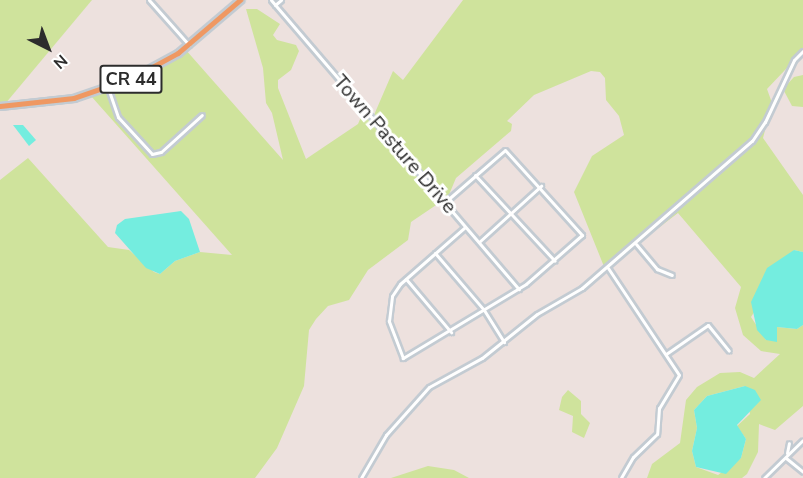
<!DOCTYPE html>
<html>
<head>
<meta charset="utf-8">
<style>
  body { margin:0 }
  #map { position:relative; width:803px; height:478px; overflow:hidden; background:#ede1de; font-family:"Nunito Sans",sans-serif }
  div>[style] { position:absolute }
  .green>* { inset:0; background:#cfe39c }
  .water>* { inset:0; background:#74eddf }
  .roads { filter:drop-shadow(2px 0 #c3cbd2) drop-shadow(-2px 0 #c3cbd2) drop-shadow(0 2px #c3cbd2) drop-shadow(0 -2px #c3cbd2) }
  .minor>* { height:3px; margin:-1.5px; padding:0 1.5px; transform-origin:1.5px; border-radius:1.5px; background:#fff }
  .major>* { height:4.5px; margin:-2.25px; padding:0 2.25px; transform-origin:2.25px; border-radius:2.25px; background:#ef9862 }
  span { translate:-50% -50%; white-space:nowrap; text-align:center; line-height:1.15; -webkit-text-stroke:6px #fff; paint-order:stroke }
  .shield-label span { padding:2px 4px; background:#fff; border:2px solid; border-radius:4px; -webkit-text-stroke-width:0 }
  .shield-label { font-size:18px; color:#2c2c2c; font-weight:700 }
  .street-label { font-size:20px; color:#2c2c2c }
  .north { position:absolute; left:18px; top:18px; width:60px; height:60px; -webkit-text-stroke:4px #fff; paint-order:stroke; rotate:138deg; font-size:16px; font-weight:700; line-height:24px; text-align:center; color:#2c2c2c }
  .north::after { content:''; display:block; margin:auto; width:21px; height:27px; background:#2c2c2c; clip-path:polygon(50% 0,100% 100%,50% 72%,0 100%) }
</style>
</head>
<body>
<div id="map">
  <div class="green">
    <i style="clip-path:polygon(0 0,92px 0,5px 104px,0 104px)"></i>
    <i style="clip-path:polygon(evenodd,463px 0,803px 0,803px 51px,767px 89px,772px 103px,763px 138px,803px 195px,803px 252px,794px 250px,751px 317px,766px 340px,776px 338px,777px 327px,797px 329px,803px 325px,803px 406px,775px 430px,759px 424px,758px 452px,747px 474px,742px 478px,647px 478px,652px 464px,680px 443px,686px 400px,697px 387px,720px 373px,740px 372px,754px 378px,780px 354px,761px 351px,743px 335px,735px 308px,741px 287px,678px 213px,605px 269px,574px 192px,592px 156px,624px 135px,619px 116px,606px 100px,605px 78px,600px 72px,591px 71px,534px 95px,507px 121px,512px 124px,511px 131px,456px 178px,448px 197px,411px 222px,408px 240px,368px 270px,349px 300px,328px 306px,316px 319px,309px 330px,304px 386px,277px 448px,255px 478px,0 478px,0 180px,28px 158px,108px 247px,129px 250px,154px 272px,160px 274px,175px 261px,200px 252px,232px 255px,91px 96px,147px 73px,185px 49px,283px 160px,272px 113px,266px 103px,263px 68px,246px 9px,257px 9px,280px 24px,273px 35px,277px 40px,296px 45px,299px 51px,291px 70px,278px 80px,278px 88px,306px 159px,358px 124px,363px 112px,374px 115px,393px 71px,403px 80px,463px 0,745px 386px,750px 414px,737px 426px,746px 439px,741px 458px,718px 475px,696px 467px,692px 451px,697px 428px,694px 410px,707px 396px,745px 386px)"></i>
    <i style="clip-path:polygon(803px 75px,803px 107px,792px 106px,783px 89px,794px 77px)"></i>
    <i style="clip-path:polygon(568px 390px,581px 401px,581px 414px,590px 423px,584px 438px,572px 432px,573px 416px,559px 410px,562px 397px)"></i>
    <i style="clip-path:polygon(428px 466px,454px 470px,469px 478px,391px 478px)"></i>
  </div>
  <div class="water">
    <i style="clip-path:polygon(13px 125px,23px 125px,36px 140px,29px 146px)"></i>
    <i style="clip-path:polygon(181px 211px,189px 219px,200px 252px,175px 261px,160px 274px,146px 268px,115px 233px,117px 225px,125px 219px)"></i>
    <i style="clip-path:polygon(794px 250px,803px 252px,803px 325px,797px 329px,777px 327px,777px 342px,766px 340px,757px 330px,751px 302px,767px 268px)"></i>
    <i style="clip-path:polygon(745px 386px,755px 390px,761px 400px,737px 425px,746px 439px,741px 458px,726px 474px,696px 467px,692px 451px,697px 428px,694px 410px,707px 396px)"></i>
  </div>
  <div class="roads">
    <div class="minor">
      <i style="left:149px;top:0;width:60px;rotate:48.4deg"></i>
      <i style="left:271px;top:0;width:381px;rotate:49.4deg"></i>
      <i style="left:275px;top:5px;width:8px;rotate:-40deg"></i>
      <i style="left:108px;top:88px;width:31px;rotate:71deg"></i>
      <i style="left:118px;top:117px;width:50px;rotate:47.4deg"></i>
      <i style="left:152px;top:154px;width:9px;rotate:-13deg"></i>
      <i style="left:161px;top:152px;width:55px;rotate:-42.1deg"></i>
      <i style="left:475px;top:175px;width:117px;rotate:47.1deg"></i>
      <i style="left:445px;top:202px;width:79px;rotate:-40.9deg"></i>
      <i style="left:505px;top:150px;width:115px;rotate:47.8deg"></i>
      <i style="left:582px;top:235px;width:74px;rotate:138.8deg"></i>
      <i style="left:526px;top:284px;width:144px;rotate:149deg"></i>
      <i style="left:403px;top:358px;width:40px;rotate:-111deg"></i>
      <i style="left:389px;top:321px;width:25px;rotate:-83deg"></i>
      <i style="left:392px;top:296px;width:14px;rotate:-56deg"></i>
      <i style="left:400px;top:284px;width:86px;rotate:-41.2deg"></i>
      <i style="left:479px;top:242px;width:84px;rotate:-42.1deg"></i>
      <i style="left:636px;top:244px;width:33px;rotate:50deg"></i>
      <i style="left:657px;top:269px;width:16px;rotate:22deg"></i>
      <i style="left:435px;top:253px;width:75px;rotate:49.3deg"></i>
      <i style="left:484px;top:310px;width:38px;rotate:58deg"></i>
      <i style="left:608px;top:268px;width:128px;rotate:56.4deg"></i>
      <i style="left:679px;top:375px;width:39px;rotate:121deg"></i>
      <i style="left:659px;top:408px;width:26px;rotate:94deg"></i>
      <i style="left:657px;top:434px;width:33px;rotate:136deg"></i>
      <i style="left:633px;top:457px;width:24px;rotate:120deg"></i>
      <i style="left:406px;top:279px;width:70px;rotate:49.7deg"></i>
      <i style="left:666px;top:354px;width:51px;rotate:-34.6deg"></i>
      <i style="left:708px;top:325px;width:33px;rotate:51deg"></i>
      <i style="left:787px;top:453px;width:10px;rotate:-79deg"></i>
      <i style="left:786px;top:458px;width:22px;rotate:39deg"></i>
      <i style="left:361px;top:478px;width:50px;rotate:-59.8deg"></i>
      <i style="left:386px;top:435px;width:64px;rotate:-48.1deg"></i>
      <i style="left:429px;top:387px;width:60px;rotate:-28.7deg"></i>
      <i style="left:482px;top:358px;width:70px;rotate:-38.7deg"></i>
      <i style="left:537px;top:314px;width:52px;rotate:-30deg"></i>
      <i style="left:582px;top:288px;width:225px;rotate:-40.9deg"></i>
      <i style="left:752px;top:141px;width:23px;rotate:-56deg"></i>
      <i style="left:765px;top:122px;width:68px;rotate:-64.9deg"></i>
      <i style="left:794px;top:60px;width:13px;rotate:-45deg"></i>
      <i style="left:764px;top:478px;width:54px;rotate:-44.3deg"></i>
    </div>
    <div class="major">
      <i style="left:0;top:106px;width:74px;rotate:-6.2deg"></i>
      <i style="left:74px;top:98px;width:61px;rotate:-19deg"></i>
      <i style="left:132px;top:78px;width:52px;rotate:-28.5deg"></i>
      <i style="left:178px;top:53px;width:82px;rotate:-40.5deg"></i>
    </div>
  </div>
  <div class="shield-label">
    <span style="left:131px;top:79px">CR 44</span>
  </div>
  <div class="street-label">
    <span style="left:395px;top:144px;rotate:49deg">Town Pasture Drive</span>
  </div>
  <div class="north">N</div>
</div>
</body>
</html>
